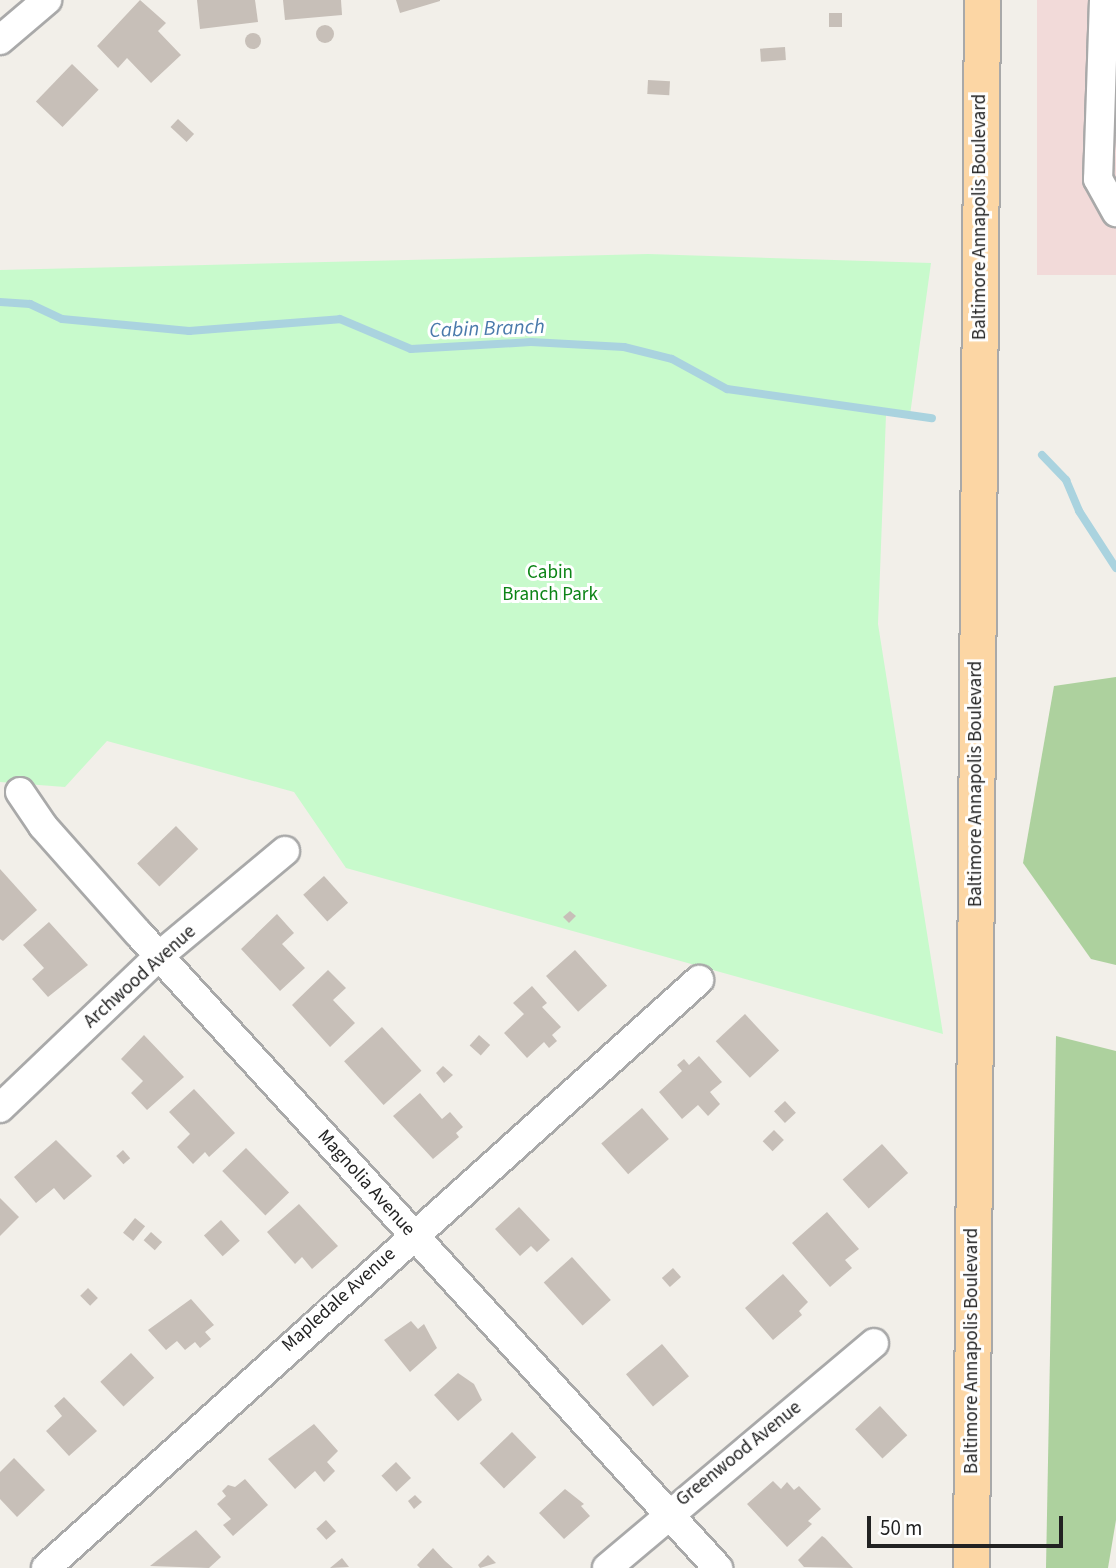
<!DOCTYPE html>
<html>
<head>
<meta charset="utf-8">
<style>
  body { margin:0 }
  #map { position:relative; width:1116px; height:1568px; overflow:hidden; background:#f2efe9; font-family:"Source Sans 3",sans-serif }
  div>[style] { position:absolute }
  .commercial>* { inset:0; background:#f2dad9; transform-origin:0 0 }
  .forest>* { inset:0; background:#add19e }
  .park>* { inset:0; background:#c8facc }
  .stream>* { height:8px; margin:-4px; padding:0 4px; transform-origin:4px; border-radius:4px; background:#aad3df }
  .building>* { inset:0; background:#c7bfb8; transform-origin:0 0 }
  .round { border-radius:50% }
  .roads { filter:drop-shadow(2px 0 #a9a9a9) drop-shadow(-2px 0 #a9a9a9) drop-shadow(0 2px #a9a9a9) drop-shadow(0 -2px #a9a9a9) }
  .minor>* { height:28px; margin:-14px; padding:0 14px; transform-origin:14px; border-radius:14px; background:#fff }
  .major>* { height:35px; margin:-17.5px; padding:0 17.5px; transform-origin:17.5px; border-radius:17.5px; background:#fcd6a4 }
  span { translate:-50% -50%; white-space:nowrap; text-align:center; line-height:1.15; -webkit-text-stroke:6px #fff; paint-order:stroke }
  .street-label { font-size:19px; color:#222 }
  .park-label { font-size:19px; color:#0c8416 }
  .water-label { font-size:21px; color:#4a7aab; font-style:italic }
  .scale { position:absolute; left:867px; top:1516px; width:196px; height:32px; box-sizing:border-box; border:4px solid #222; border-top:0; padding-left:9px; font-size:21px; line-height:24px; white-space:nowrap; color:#222; -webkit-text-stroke:5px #fff; paint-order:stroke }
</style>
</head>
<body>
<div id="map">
  <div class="commercial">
    <i style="left:1037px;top:0;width:79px;height:275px"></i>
  </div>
  <div class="forest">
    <i style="clip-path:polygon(1116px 677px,1116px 965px,1091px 959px,1023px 863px,1054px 686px)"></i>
    <i style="clip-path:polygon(1056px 1036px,1116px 1051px,1116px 1520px,1108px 1568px,1046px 1568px)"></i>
  </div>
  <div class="park">
    <i style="clip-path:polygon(648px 254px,931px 263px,910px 415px,886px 415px,878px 624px,943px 1034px,346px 868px,294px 792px,107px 741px,65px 787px,0 782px,0 270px)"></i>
  </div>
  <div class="stream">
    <i style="left:0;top:302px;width:30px;rotate:4deg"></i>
    <i style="left:30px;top:304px;width:35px;rotate:25deg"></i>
    <i style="left:62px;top:319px;width:128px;rotate:5.4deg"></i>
    <i style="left:189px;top:331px;width:151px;rotate:-4.5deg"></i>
    <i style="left:340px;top:319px;width:77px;rotate:22.9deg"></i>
    <i style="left:411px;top:349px;width:120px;rotate:-3.3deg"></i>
    <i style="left:531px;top:342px;width:93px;rotate:3.1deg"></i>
    <i style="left:624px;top:347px;width:49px;rotate:14deg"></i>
    <i style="left:672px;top:359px;width:63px;rotate:28.6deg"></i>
    <i style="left:727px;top:389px;width:207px;rotate:8.1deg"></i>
    <i style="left:1042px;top:455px;width:35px;rotate:46deg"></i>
    <i style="left:1066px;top:480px;width:34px;rotate:67deg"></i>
    <i style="left:1079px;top:511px;width:68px;rotate:57deg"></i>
  </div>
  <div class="building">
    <i style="clip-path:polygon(140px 0,166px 23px,158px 31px,181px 55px,151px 83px,127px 58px,118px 68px,97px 46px)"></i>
    <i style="clip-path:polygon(197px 0,255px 0,258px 22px,200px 29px)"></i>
    <i style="clip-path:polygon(283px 0,341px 0,342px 15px,285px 20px)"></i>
    <i style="clip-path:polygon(396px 0,440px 0,440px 1px,400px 13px)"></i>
    <i style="left:842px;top:13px;width:14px;height:13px;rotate:90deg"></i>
    <i class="round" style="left:316px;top:25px;width:18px;height:18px"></i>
    <i class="round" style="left:245px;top:33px;width:16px;height:16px"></i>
    <i style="left:785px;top:47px;width:13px;height:25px;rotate:86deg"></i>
    <i style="left:72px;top:64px;width:37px;height:52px;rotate:44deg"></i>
    <i style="left:648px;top:80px;width:22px;height:14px;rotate:3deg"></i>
    <i style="left:178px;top:119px;width:22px;height:11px;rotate:43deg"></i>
    <i style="left:176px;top:826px;width:32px;height:54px;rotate:46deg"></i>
    <i style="clip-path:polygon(0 869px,37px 910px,3px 941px,0 939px)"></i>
    <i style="left:324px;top:876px;width:36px;height:28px;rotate:48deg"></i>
    <i style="clip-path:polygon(570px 911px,576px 916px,569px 923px,563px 917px)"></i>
    <i style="clip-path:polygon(277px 914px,294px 933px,282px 944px,305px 968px,280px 991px,241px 949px)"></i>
    <i style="clip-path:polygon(49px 922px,88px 965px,48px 997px,32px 979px,44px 968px,23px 945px)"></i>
    <i style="left:575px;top:950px;width:48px;height:39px;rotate:48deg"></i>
    <i style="clip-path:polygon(328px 970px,346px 988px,333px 1000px,355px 1023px,330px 1047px,292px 1005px)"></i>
    <i style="clip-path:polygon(532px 986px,547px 1003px,542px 1007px,561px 1027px,552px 1035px,557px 1041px,549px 1048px,544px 1042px,527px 1058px,504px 1033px,524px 1014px,513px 1003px)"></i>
    <i style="left:745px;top:1014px;width:50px;height:40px;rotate:47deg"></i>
    <i style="left:382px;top:1027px;width:59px;height:51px;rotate:48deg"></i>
    <i style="clip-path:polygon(144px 1035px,184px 1077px,147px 1110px,131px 1093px,143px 1081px,121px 1059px)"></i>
    <i style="left:479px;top:1035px;width:15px;height:14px;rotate:42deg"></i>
    <i style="clip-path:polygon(699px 1056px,722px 1082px,710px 1092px,720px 1104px,708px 1116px,698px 1105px,682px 1119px,659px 1092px,682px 1071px,677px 1065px,684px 1059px,689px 1065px)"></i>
    <i style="clip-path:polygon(443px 1066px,453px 1075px,444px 1083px,436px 1073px)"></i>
    <i style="clip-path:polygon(194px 1089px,235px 1133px,209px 1157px,205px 1152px,193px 1164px,177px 1147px,190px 1134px,169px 1112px)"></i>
    <i style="clip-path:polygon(420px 1093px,442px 1119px,450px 1112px,463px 1127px,456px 1133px,459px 1137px,433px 1159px,393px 1116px)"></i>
    <i style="left:785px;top:1101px;width:16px;height:15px;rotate:47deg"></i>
    <i style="left:642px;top:1108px;width:41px;height:54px;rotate:49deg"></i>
    <i style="left:774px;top:1130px;width:14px;height:16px;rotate:45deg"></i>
    <i style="clip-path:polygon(56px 1140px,92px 1176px,64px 1200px,54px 1188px,36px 1203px,14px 1177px)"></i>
    <i style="left:882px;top:1144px;width:39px;height:53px;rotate:48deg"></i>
    <i style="left:246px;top:1148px;width:62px;height:33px;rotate:46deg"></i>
    <i style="left:123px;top:1150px;width:11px;height:9px;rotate:49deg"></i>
    <i style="clip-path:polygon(0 1198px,19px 1217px,0 1236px)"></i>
    <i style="clip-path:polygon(299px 1204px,338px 1246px,312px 1269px,302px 1257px,295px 1264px,267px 1232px)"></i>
    <i style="clip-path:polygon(519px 1207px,550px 1240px,537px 1252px,531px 1246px,520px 1256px,495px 1229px)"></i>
    <i style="clip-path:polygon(827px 1212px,859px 1249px,845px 1260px,852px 1268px,830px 1287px,792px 1243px)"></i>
    <i style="left:135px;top:1218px;width:13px;height:19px;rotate:39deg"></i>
    <i style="left:221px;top:1220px;width:28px;height:23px;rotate:48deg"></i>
    <i style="left:151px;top:1232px;width:15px;height:11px;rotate:42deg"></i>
    <i style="left:572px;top:1257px;width:58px;height:38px;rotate:48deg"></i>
    <i style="left:673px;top:1268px;width:12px;height:15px;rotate:48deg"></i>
    <i style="clip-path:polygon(783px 1274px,808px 1302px,799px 1311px,802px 1315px,773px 1340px,745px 1308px)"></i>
    <i style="left:88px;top:1288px;width:14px;height:11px;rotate:45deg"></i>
    <i style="clip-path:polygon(191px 1299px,214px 1325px,205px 1332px,211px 1339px,200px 1348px,195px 1342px,185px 1350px,177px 1341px,166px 1350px,148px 1330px)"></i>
    <i style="clip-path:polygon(411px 1321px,418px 1329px,424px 1324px,437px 1348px,410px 1372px,384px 1340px)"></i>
    <i style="left:662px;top:1344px;width:42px;height:47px;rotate:50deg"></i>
    <i style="left:131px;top:1353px;width:34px;height:42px;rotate:47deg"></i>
    <i style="clip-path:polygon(458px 1373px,474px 1384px,482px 1400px,458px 1421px,434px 1395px)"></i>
    <i style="clip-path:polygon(64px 1397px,97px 1431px,69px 1456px,46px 1431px,62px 1416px,54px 1406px)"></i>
    <i style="left:880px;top:1406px;width:40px;height:34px;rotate:47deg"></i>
    <i style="clip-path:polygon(314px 1424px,338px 1451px,327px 1462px,335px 1471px,324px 1482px,315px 1471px,295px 1489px,268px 1459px)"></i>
    <i style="left:512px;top:1432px;width:35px;height:45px;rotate:46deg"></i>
    <i style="clip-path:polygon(14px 1458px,45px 1490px,17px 1517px,0 1499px,0 1472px)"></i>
    <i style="left:396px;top:1462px;width:22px;height:20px;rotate:47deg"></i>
    <i style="clip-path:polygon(245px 1479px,268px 1505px,233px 1536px,223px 1525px,231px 1519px,217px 1504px,226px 1496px,222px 1491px,228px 1485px,235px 1487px)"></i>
    <i style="clip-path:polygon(773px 1481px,781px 1489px,787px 1482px,794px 1490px,799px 1486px,821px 1509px,808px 1521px,812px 1524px,787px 1547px,747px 1504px)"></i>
    <i style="clip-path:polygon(565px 1489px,584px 1504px,581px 1506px,590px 1516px,564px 1539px,539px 1513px)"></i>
    <i style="clip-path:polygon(415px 1495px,422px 1502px,414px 1509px,408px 1501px)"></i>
    <i style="left:326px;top:1520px;width:15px;height:13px;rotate:48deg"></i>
    <i style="clip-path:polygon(196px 1530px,221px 1557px,209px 1568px,150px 1566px)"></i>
    <i style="clip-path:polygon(822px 1536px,825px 1538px,853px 1568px,804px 1567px,798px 1560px)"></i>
    <i style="clip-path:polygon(433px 1548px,445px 1561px,453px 1568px,420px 1568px,417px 1565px)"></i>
    <i style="clip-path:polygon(488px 1555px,496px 1563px,480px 1568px,478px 1565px)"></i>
    <i style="clip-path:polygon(342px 1558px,349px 1567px,330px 1568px)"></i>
  </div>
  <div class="roads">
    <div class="minor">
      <i style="left:1104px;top:0;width:179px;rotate:91.9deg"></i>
      <i style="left:1098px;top:179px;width:38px;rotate:61deg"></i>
      <i style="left:0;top:40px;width:62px;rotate:-40.4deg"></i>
      <i style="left:20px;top:792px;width:41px;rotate:55.9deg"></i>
      <i style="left:43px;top:826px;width:144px;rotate:48.4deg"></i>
      <i style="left:139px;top:934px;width:859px;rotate:47.6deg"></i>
      <i style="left:0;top:1108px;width:220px;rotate:-43.7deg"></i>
      <i style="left:159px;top:956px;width:164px;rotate:-39.8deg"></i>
      <i style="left:46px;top:1568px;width:879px;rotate:-42deg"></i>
      <i style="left:607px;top:1568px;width:349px;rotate:-40.1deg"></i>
    </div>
    <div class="major">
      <i style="left:971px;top:1568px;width:1568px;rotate:-89.6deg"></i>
    </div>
  </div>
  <div class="street-label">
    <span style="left:980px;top:217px;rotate:-90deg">Baltimore Annapolis Boulevard</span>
    <span style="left:976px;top:784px;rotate:-90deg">Baltimore Annapolis Boulevard</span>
    <span style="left:140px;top:977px;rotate:-42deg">Archwood Avenue</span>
    <span style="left:366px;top:1183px;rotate:48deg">Magnolia Avenue</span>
    <span style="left:339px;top:1300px;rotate:-42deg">Mapledale Avenue</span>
    <span style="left:972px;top:1351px;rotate:-90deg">Baltimore Annapolis Boulevard</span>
    <span style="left:739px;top:1454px;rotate:-39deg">Greenwood Avenue</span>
  </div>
  <div class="park-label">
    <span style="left:550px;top:584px">Cabin<br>Branch Park</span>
  </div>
  <div class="water-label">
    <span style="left:487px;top:328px;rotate:-2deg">Cabin Branch</span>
  </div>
  <div class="scale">50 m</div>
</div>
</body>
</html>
